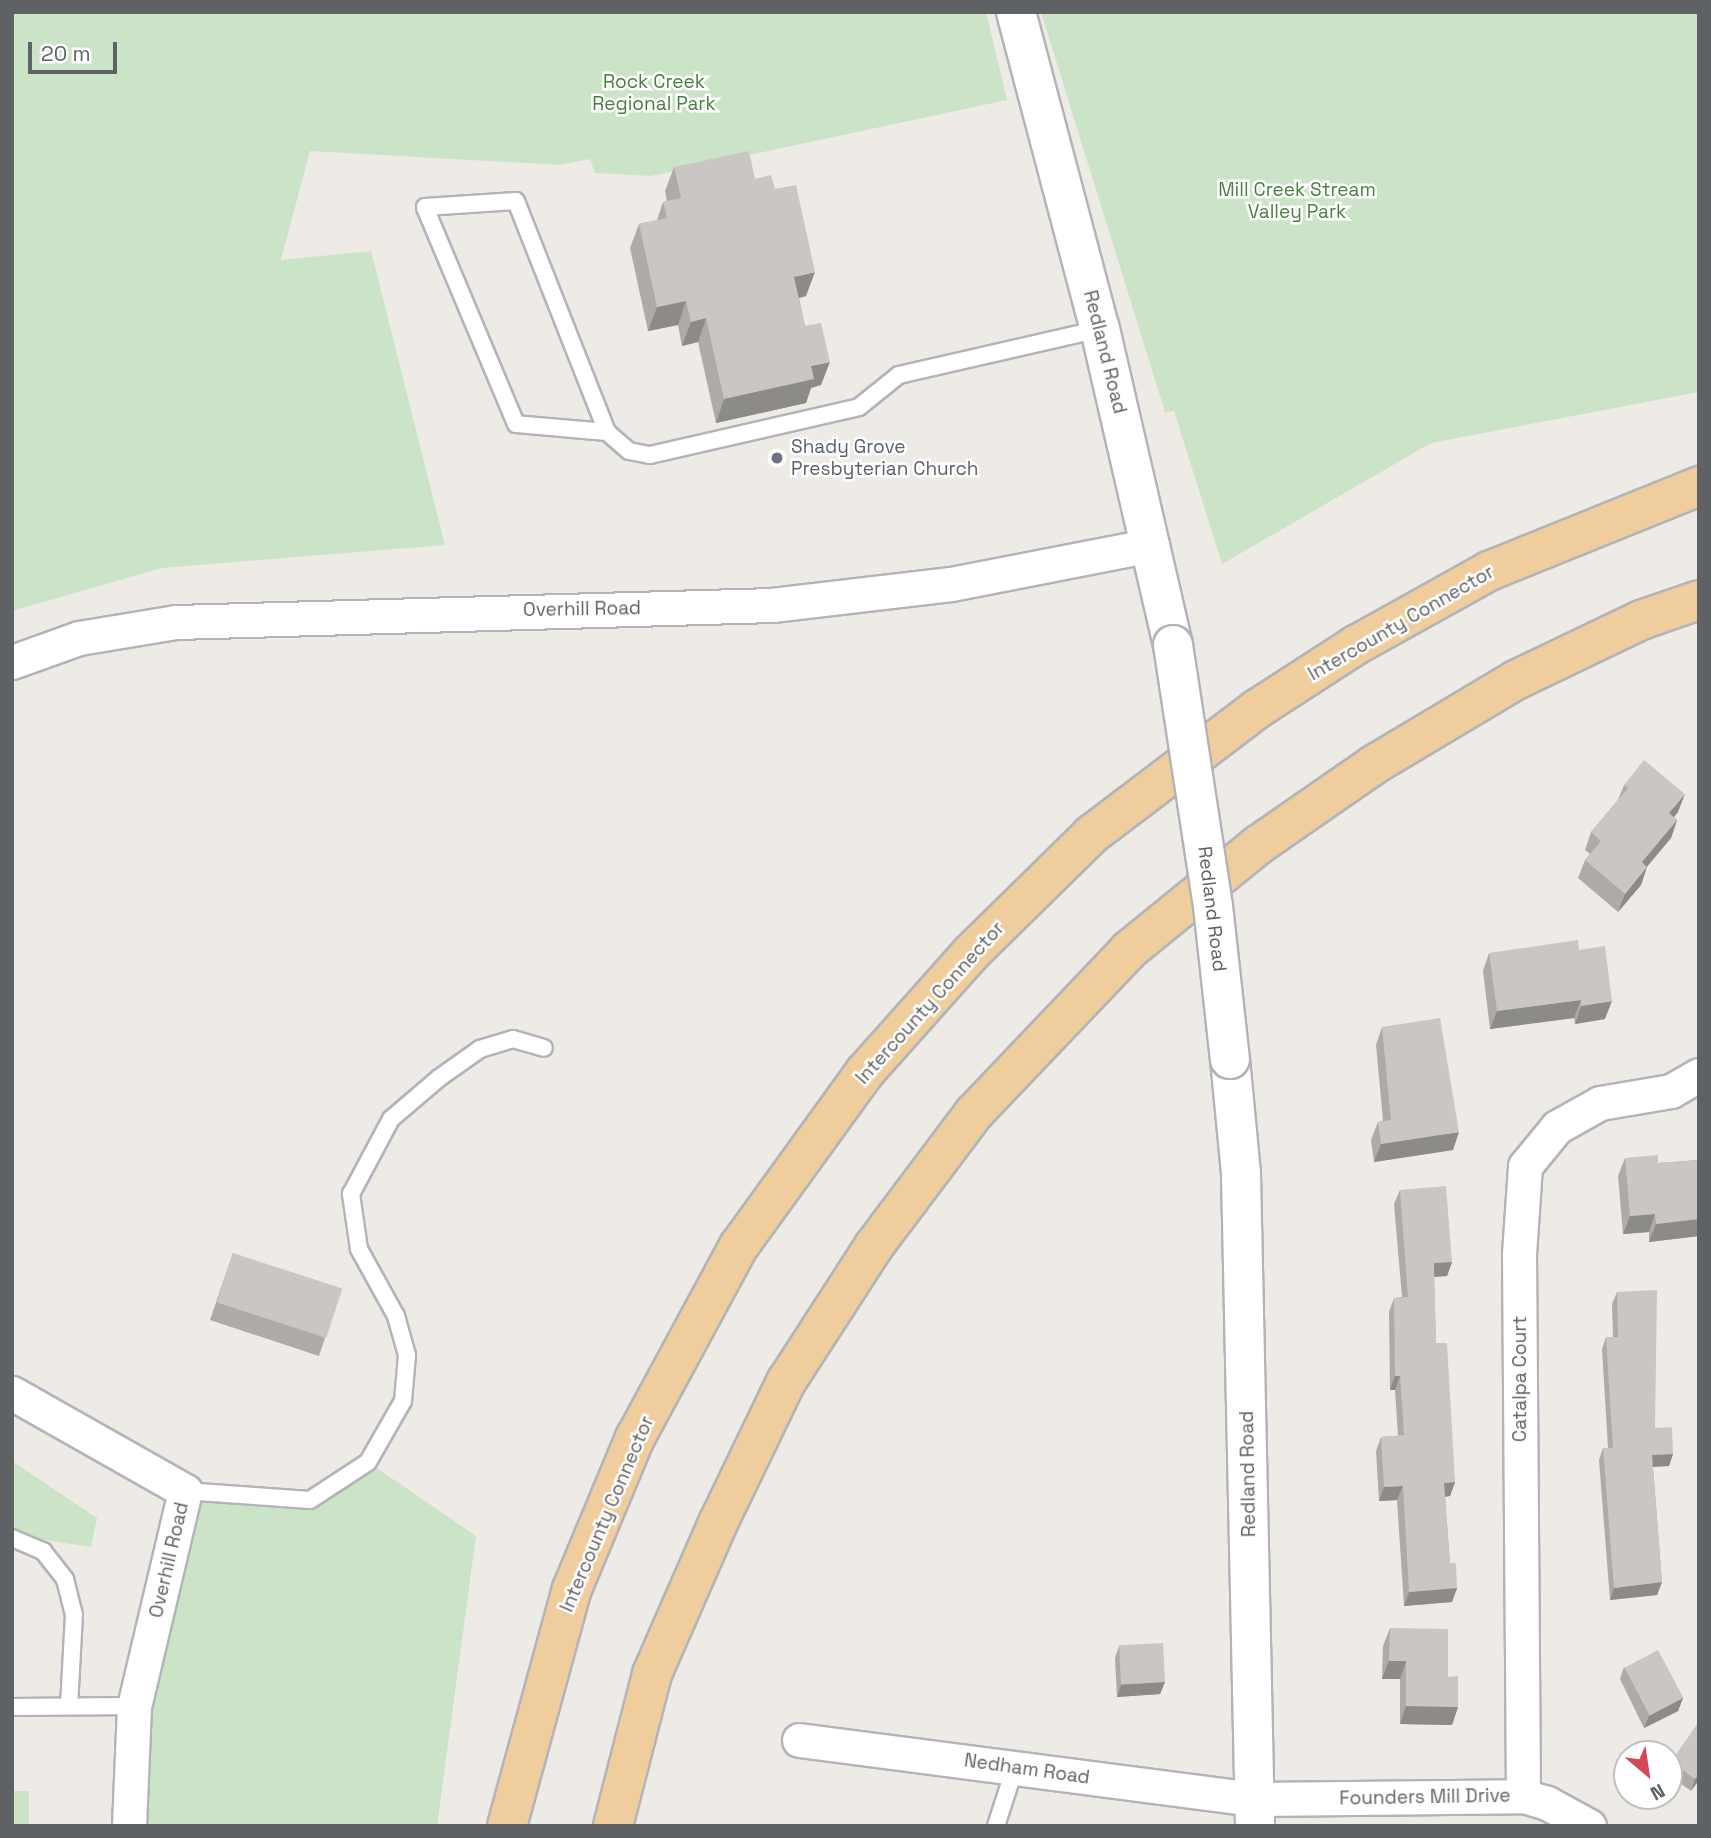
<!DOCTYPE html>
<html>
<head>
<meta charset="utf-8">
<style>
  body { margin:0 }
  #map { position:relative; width:1711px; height:1838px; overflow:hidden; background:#eeebe7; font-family:"Space Grotesk",sans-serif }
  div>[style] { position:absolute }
  .green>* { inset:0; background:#cbe3c6; transform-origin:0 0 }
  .roads { filter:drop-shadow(2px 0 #b2b4b7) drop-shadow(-2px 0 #b2b4b7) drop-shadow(0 2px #b2b4b7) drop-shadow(0 -2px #b2b4b7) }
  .lane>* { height:16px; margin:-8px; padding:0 8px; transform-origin:8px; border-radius:8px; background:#fff }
  .street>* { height:33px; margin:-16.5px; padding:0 16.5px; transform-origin:16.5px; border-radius:16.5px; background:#fff }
  .secondary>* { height:38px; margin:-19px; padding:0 19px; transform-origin:19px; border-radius:19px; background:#fff }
  .highway>* { height:38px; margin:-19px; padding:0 19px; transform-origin:19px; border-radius:19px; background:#f0cd9c }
  .bridges { filter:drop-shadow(2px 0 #b1b4b7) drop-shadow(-2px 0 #b1b4b7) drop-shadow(0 2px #b1b4b7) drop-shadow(0 -2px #b1b4b7) }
  .secondary-bridge>* { height:38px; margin:-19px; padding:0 19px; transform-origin:19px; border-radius:19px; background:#fff }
  .wall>* { inset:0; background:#aeaaa8 }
  .shaded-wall>* { inset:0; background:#8d8b88 }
  .building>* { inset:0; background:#cac6c3; transform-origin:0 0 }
  .dots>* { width:19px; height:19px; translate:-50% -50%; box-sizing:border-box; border:4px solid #fff; border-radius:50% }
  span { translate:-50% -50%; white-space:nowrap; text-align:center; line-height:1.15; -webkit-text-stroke:5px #fff; paint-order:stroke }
  .park-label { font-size:19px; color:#488141 }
  .street-label { font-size:19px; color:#5e6265 }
  .worship-label { font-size:19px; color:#5b616d }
  .left { translate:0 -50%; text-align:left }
  .frame { position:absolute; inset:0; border:14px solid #5e6265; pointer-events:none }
  .north { position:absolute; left:1613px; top:1740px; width:70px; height:70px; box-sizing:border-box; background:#fff; border:2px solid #bfc0c1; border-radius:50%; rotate:151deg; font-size:19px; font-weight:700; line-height:28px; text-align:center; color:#5e6265 }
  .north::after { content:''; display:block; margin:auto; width:24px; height:32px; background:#d44754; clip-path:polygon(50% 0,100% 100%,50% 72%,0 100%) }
  .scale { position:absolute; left:28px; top:42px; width:89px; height:32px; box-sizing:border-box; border:4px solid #5e6265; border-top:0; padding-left:9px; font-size:21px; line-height:24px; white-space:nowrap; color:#5e6265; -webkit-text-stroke:5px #fff; paint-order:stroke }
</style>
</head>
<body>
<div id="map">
  <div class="green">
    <i style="clip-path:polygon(12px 12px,986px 12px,1007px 100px,651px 176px,595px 173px,590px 159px,560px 165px,310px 151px,281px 260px,371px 251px,445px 545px,162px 568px,12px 611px)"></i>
    <i style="clip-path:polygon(1041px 12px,1699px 12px,1699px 392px,1431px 443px,1222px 564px,1174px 411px,1165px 412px)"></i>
    <i style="clip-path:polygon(12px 1461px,97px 1518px,91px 1547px,12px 1535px)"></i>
    <i style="clip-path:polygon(368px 1462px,476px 1536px,437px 1826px,129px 1826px,185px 1491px,310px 1500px)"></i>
    <i style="left:29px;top:1791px;width:35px;height:17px;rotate:90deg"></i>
  </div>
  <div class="roads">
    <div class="lane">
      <i style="left:607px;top:432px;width:91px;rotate:-175deg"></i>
      <i style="left:516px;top:424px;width:235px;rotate:-112.8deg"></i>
      <i style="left:425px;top:207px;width:91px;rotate:-3.8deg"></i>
      <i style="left:516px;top:201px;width:248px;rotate:68.5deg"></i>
      <i style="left:607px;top:432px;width:29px;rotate:41deg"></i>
      <i style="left:629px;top:451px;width:21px;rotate:11deg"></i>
      <i style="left:650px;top:455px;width:214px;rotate:-12.9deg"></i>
      <i style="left:859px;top:407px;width:51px;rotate:-38.7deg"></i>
      <i style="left:899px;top:375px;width:206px;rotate:-12.9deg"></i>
      <i style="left:185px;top:1491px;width:125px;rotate:4.1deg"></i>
      <i style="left:310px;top:1500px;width:69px;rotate:-33.2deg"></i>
      <i style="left:368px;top:1462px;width:70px;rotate:-60.2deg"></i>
      <i style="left:403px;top:1401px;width:46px;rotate:-85deg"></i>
      <i style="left:407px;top:1355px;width:41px;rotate:-105.8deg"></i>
      <i style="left:396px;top:1316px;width:77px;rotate:-118.9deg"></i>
      <i style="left:359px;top:1249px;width:56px;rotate:-98.3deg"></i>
      <i style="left:351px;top:1194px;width:85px;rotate:-61.9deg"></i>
      <i style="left:391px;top:1119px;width:63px;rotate:-40.5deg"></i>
      <i style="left:439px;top:1078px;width:50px;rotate:-35.3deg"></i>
      <i style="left:480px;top:1049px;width:34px;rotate:-17deg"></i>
      <i style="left:513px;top:1039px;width:32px;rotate:16deg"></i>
      <i style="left:12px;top:1538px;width:34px;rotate:23deg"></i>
      <i style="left:43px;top:1551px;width:36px;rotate:52deg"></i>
      <i style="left:65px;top:1579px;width:36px;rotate:76deg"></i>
      <i style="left:74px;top:1614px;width:92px;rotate:93.1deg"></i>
      <i style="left:12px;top:1707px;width:122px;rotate:-0.5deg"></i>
      <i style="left:996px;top:1826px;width:62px;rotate:-72.1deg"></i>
    </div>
    <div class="street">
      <i style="left:12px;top:662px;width:71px;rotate:-19.7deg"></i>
      <i style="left:79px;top:638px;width:98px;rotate:-9.4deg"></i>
      <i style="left:176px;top:622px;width:596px;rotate:-1.63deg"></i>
      <i style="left:772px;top:605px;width:180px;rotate:-6.7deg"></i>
      <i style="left:951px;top:584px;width:205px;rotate:-11deg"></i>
      <i style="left:12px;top:1393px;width:199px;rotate:29.5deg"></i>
      <i style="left:185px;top:1491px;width:221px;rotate:103.3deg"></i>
      <i style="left:134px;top:1706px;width:120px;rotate:92.4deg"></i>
      <i style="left:799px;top:1740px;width:459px;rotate:7.4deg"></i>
      <i style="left:1254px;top:1799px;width:269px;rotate:-0.6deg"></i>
      <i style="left:1523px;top:1796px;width:25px;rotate:16deg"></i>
      <i style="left:1547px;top:1803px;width:48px;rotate:28.7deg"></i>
      <i style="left:1523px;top:1796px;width:542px;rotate:-90.42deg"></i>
      <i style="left:1519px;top:1254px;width:88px;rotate:-86.1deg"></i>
      <i style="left:1525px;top:1166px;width:50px;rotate:-50.6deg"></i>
      <i style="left:1557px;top:1127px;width:49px;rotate:-29.2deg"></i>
      <i style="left:1600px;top:1103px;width:72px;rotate:-9.6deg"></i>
      <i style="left:1671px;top:1091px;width:32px;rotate:-30deg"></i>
    </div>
    <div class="secondary">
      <i style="left:1016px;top:12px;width:328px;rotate:75.2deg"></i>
      <i style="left:1100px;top:329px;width:324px;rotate:77deg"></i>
      <i style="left:1230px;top:1059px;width:116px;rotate:84.5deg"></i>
      <i style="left:1241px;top:1174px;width:652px;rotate:88.77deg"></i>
    </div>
    <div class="highway">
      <i style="left:507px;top:1826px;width:246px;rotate:-74.7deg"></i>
      <i style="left:572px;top:1589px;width:164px;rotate:-67.4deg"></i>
      <i style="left:635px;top:1438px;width:218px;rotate:-61.6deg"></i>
      <i style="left:739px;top:1246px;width:215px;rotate:-54.1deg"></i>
      <i style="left:865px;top:1072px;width:159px;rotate:-48.3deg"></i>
      <i style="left:971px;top:953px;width:168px;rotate:-44.5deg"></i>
      <i style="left:1091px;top:835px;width:208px;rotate:-37.2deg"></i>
      <i style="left:1257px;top:709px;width:118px;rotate:-32.9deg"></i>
      <i style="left:1356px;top:645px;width:152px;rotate:-29.1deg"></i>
      <i style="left:1489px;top:571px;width:227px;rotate:-22deg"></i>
      <i style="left:613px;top:1826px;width:157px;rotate:-75.6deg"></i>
      <i style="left:652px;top:1674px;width:165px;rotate:-66.4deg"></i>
      <i style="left:718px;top:1523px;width:157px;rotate:-64.3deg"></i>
      <i style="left:786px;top:1382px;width:162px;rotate:-57.1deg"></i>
      <i style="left:874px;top:1246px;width:166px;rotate:-53.1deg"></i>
      <i style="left:974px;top:1113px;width:225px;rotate:-46.4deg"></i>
      <i style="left:1129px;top:950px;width:166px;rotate:-39.1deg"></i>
      <i style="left:1258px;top:845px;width:142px;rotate:-34.7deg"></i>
      <i style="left:1375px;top:764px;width:164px;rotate:-30.8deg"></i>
      <i style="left:1516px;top:680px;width:139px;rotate:-25.6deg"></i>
      <i style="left:1641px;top:620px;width:61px;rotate:-19deg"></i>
    </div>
  </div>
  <div class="bridges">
    <div class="secondary-bridge">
      <i style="left:1173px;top:645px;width:264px;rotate:81.3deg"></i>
      <i style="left:1213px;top:906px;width:154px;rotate:83.7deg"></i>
    </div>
  </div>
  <div class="wall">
    <i style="clip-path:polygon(674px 167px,755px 179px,775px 189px,806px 296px,799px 298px,805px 326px,821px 385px,811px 388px,806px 403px,716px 423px,698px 342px,682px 346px,678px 325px,648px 331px,630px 248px,639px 224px,657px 220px,663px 202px,667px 201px,665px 191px)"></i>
    <i style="clip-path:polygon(1624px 785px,1678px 812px,1674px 817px,1677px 820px,1671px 838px,1647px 866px,1641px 885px,1618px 912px,1578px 878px,1585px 860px,1590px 854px,1585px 850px,1591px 832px,1618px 800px)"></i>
    <i style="clip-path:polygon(1579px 950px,1605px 1019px,1575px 1024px,1574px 1018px,1490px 1029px,1483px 971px,1489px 953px)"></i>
    <i style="clip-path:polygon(1382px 1027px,1453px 1150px,1374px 1162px,1371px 1140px,1378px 1122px,1383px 1121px,1376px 1045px)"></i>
    <i style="clip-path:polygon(1625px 1158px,1658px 1163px,1699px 1160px,1699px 1236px,1649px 1242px,1649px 1232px,1623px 1234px,1618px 1176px)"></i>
    <i style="clip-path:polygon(1400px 1190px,1452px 1262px,1447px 1276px,1434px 1277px,1436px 1343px,1455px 1482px,1450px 1496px,1445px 1497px,1450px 1563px,1457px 1588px,1452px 1602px,1404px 1606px,1397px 1500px,1379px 1501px,1376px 1451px,1381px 1437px,1398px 1436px,1395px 1390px,1390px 1390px,1389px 1312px,1394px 1298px,1402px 1297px,1394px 1204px)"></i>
    <i style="clip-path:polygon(233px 1253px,325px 1338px,319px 1356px,210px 1320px)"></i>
    <i style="clip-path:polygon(1617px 1292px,1655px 1428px,1673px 1454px,1669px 1466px,1653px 1467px,1662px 1582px,1657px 1595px,1610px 1600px,1599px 1460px,1603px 1448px,1608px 1448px,1602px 1349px,1606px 1337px,1613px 1337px,1612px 1304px)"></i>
    <i style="clip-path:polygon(1390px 1628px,1448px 1677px,1458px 1707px,1452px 1725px,1400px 1724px,1400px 1679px,1382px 1679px,1383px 1646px)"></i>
    <i style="clip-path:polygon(1119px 1646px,1165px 1682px,1160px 1694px,1117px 1697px,1115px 1658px)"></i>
    <i style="clip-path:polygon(1624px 1667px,1683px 1698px,1678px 1711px,1644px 1728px,1620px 1679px)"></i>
    <i style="clip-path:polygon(1699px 1722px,1699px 1781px,1691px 1791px,1669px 1775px,1669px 1767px,1671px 1762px)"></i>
  </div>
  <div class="shaded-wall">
    <i style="clip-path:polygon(815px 272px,806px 296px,786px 301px,794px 277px)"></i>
    <i style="clip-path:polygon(686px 301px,678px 325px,648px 331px,657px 307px)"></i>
    <i style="clip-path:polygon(706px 318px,698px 342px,682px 346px,691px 322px)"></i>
    <i style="clip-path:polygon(830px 362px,821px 385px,811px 388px,806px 403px,716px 423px,724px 399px,811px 366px)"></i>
    <i style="clip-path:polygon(1685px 794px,1678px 812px,1662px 831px,1669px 813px)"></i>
    <i style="clip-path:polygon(1677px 820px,1671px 838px,1636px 880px,1642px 862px)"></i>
    <i style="clip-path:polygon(1647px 867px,1641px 885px,1618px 912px,1625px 894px)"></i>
    <i style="clip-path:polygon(1581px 1000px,1574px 1018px,1490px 1029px,1497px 1011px)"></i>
    <i style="clip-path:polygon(1612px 1001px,1605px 1019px,1575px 1024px,1581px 1006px)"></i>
    <i style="clip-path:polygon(1459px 1132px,1453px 1150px,1374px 1162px,1381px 1144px)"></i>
    <i style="clip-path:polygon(1655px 1214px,1649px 1232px,1623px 1234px,1630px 1216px)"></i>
    <i style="clip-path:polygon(1699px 1219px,1699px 1236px,1649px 1242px,1656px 1224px)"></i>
    <i style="clip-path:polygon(1452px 1262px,1447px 1276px,1429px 1277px,1434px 1263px)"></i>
    <i style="clip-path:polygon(1395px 1376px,1400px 1376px,1395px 1390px,1390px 1390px)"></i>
    <i style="clip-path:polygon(1673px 1454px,1669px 1466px,1647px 1467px,1652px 1455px)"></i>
    <i style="clip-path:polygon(1455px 1482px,1450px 1496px,1439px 1497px,1444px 1483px)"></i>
    <i style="clip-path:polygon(1403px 1486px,1397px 1500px,1379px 1501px,1384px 1487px)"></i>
    <i style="clip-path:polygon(1662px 1582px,1657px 1595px,1610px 1600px,1614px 1588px)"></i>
    <i style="clip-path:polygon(1457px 1588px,1452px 1602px,1404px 1606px,1409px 1592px)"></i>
    <i style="clip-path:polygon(1389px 1661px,1406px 1661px,1400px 1679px,1382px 1679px)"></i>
    <i style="clip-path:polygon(1165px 1682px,1160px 1694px,1117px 1697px,1121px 1685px)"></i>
    <i style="clip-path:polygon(1683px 1698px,1678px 1711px,1644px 1728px,1649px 1716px)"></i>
    <i style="clip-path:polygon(1406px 1706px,1458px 1707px,1452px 1725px,1400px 1724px)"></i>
    <i style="clip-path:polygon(1699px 1774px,1698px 1781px,1691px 1791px,1695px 1779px)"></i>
  </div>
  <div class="building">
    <i style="clip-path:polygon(749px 151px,755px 179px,771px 175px,775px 189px,796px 185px,815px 272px,794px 277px,805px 326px,821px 323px,830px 362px,811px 366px,814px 379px,724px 399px,706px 318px,691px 322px,686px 301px,657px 307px,639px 224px,667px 218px,663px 202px,681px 198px,674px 167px)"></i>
    <i style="clip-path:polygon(1644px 760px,1685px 794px,1669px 813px,1677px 820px,1642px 862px,1647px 867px,1625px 894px,1585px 860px,1601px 841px,1591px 832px,1628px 788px,1624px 785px)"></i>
    <i style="clip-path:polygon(1578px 940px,1579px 950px,1605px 946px,1612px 1001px,1581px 1006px,1581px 1000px,1497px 1011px,1489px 953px)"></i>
    <i style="clip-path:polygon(1440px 1018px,1459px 1132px,1381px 1144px,1378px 1122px,1391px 1120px,1382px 1027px)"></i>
    <i style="clip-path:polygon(1658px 1155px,1658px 1163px,1699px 1160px,1699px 1219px,1656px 1224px,1655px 1214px,1630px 1216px,1625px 1158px)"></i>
    <i style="clip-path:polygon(1446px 1186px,1452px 1262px,1434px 1263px,1436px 1343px,1447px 1343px,1455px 1482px,1444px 1483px,1450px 1563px,1456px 1563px,1457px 1588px,1409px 1592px,1403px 1486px,1384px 1487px,1381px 1437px,1404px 1435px,1400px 1376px,1395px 1376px,1394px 1298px,1408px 1297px,1400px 1190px)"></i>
    <i style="left:233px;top:1253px;width:115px;height:52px;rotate:18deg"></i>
    <i style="clip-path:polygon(1657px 1290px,1655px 1428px,1672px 1427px,1673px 1454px,1652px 1455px,1662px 1582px,1614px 1588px,1603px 1448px,1613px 1448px,1606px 1337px,1618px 1337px,1617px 1292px)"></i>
    <i style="clip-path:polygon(1390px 1628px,1448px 1629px,1448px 1677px,1458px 1676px,1458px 1707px,1406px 1706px,1406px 1661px,1389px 1661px)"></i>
    <i style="left:1163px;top:1643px;width:39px;height:44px;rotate:87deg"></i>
    <i style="left:1658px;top:1650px;width:54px;height:38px;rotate:62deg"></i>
    <i style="clip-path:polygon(1699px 1722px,1699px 1774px,1695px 1779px,1671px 1762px)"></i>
  </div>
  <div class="dots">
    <i style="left:777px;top:458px;background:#6b7280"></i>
  </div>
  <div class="park-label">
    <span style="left:654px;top:93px">Rock Creek<br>Regional Park</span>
    <span style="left:1297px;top:201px">Mill Creek Stream<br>Valley Park</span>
  </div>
  <div class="street-label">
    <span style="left:1105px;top:352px;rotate:76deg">Redland Road</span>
    <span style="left:582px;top:609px;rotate:-1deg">Overhill Road</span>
    <span style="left:1401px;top:623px;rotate:-30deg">Intercounty Connector</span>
    <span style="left:1212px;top:909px;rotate:83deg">Redland Road</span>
    <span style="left:930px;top:1003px;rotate:-48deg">Intercounty Connector</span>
    <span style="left:1520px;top:1379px;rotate:-90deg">Catalpa Court</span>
    <span style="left:1248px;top:1474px;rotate:-91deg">Redland Road</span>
    <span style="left:607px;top:1514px;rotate:-67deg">Intercounty Connector</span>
    <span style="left:169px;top:1560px;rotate:-77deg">Overhill Road</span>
    <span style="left:1027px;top:1769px;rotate:8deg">Nedham Road</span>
    <span style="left:1425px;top:1797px;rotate:-1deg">Founders Mill Drive</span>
  </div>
  <div class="worship-label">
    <span class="left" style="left:791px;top:458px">Shady Grove<br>Presbyterian Church</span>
  </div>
  <div class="frame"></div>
  <div class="north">N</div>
  <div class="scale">20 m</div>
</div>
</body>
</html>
